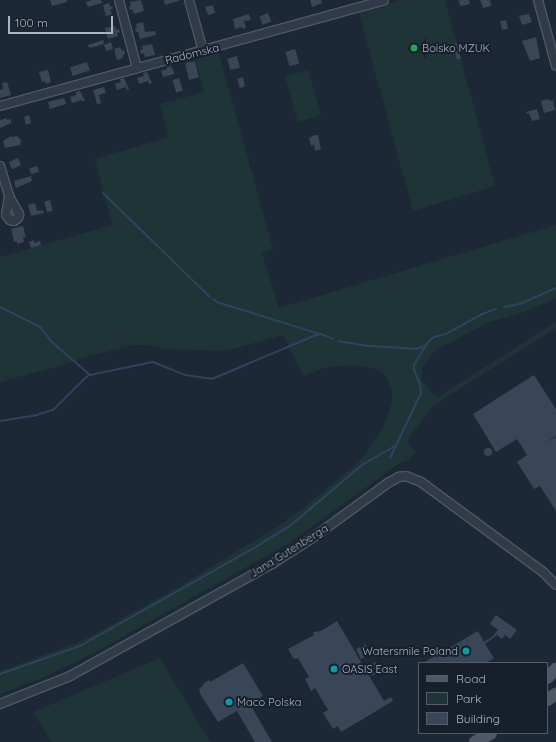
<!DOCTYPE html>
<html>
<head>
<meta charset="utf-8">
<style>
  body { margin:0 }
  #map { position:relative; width:556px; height:742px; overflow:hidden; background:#1d2836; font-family:Quicksand,sans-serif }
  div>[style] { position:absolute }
  .green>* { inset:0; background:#1f3437; transform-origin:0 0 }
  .stream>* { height:2px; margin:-1px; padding:0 1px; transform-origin:1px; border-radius:1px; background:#2f435f }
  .building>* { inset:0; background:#394657; transform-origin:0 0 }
  .round { border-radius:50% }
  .roads { filter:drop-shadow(1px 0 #4e5765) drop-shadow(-1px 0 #4e5765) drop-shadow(0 1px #4e5765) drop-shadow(0 -1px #4e5765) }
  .minor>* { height:8px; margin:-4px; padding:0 4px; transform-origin:4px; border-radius:4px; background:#313a47 }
  .major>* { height:10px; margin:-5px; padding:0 5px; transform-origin:5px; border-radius:5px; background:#4e5867 }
  .dots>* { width:11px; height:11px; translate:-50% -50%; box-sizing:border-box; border:2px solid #171f2b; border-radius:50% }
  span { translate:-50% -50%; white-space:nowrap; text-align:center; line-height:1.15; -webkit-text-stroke:4px #171f2b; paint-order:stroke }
  .poi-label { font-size:11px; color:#aab4c4 }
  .left { translate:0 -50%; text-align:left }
  .right { translate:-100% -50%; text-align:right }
  .street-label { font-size:11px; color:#aab4c4 }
  .legend { position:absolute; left:418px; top:662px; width:130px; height:72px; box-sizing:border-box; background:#171f2b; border:1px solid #525b68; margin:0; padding:5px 7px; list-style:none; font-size:12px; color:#aab4c4 }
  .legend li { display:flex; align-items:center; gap:8px; height:20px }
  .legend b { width:20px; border:1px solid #525b68 }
  .scale { position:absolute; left:8px; top:16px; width:105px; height:18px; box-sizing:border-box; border:2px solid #aab4c4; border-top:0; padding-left:5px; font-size:12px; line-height:14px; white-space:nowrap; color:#aab4c4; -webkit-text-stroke:3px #171f2b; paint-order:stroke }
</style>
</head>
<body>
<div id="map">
  <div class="green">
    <i style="clip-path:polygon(399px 0,445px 0,495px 186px,413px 211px,359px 13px)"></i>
    <i style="clip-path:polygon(217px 47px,273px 249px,262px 253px,279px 308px,556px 225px,556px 298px,525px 312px,489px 322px,436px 350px,423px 366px,421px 379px,431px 392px,438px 397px,556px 322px,556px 328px,434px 405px,407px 440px,409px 446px,416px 451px,409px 461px,405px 460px,394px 467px,289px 543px,94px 653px,44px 677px,0 694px,0 671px,82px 641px,180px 586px,277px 527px,305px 507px,359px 462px,381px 432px,392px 403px,392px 392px,387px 379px,384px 374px,376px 369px,354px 365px,327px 367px,303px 376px,283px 335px,225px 351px,164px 349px,146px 345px,134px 345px,85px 357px,73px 362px,0 382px,0 257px,112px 225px,95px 159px,169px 137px,160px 104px,204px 92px,194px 53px)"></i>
    <i style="left:308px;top:70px;width:47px;height:24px;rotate:74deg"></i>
    <i style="clip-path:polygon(160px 658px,210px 742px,51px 742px,33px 712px)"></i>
  </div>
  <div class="stream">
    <i style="left:103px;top:193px;width:149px;rotate:44.2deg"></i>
    <i style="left:213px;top:299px;width:5px;rotate:37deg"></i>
    <i style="left:217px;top:302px;width:108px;rotate:17.3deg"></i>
    <i style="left:0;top:307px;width:45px;rotate:26.6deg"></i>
    <i style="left:40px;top:327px;width:19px;rotate:51deg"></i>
    <i style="left:52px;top:342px;width:50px;rotate:41deg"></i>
    <i style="left:90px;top:375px;width:64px;rotate:-11.7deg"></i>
    <i style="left:153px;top:362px;width:35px;rotate:22deg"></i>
    <i style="left:185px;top:375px;width:27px;rotate:8deg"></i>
    <i style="left:212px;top:379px;width:113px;rotate:-22.9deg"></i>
    <i style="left:316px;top:335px;width:5px;rotate:-11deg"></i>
    <i style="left:321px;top:334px;width:13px;rotate:23deg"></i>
    <i style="left:504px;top:307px;width:16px;rotate:-11deg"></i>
    <i style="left:520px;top:304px;width:39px;rotate:-24deg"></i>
    <i style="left:338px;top:341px;width:33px;rotate:9deg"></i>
    <i style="left:371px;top:346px;width:45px;rotate:3.8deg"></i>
    <i style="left:416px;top:349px;width:9px;rotate:-18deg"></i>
    <i style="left:0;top:421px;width:33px;rotate:-9deg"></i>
    <i style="left:33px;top:416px;width:21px;rotate:-17deg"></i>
    <i style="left:53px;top:410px;width:41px;rotate:-45deg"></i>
    <i style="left:82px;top:381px;width:9px;rotate:-41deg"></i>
    <i style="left:390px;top:458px;width:72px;rotate:-64.5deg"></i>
    <i style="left:421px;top:393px;width:9px;rotate:-96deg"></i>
    <i style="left:420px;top:384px;width:15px;rotate:-113deg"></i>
    <i style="left:414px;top:370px;width:5px;rotate:-90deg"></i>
    <i style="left:414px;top:365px;width:26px;rotate:-59deg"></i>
    <i style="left:427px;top:343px;width:9px;rotate:-41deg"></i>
    <i style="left:434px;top:337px;width:12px;rotate:-14deg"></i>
    <i style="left:446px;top:334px;width:39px;rotate:-29deg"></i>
    <i style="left:480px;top:315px;width:17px;rotate:-21deg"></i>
    <i style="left:0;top:674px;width:85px;rotate:-19.3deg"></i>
    <i style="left:80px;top:646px;width:206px;rotate:-29.4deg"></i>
    <i style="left:259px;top:545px;width:38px;rotate:-32deg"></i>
    <i style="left:291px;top:525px;width:93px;rotate:-40.2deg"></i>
    <i style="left:362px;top:465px;width:39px;rotate:-30deg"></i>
  </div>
  <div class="building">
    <i style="clip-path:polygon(50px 0,67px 0,67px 2px,52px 6px)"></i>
    <i style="clip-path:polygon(92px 0,101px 0,102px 3px,88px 7px,86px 2px)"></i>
    <i style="clip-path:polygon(141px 0,144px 11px,134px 14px,132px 9px,130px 10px,129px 6px,131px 6px,130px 2px)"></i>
    <i style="clip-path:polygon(164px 0,181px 0,165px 5px)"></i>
    <i style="clip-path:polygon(310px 0,321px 0,322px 3px,312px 7px)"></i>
    <i style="clip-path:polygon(460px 0,469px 0,470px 4px,461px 6px,458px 1px)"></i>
    <i style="clip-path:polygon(480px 0,490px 0,491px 6px,483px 8px)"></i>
    <i style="clip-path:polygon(109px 3px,110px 7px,112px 6px,113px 9px,110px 9px,112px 14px,106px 16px,103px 5px)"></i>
    <i style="clip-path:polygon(213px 5px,215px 13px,208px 15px,205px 7px)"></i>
    <i style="left:268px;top:13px;width:9px;height:9px;rotate:69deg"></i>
    <i style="clip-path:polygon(249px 14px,251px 20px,244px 21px,246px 28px,243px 29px,242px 27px,235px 29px,233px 19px)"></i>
    <i style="clip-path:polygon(529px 14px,532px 22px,522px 25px,519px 16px)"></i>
    <i style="left:506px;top:20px;width:9px;height:6px;rotate:77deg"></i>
    <i style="clip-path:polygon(143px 22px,145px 32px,155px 31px,156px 35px,140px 39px,138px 32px,136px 32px,135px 29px,137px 28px,136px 24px)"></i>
    <i style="clip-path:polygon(115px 26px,116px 30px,119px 29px,120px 32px,117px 33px,118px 36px,108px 39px,105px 28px)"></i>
    <i style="clip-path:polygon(536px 37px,540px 58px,530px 61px,522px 41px)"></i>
    <i style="clip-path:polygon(103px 40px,104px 44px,90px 48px,88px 46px,88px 45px)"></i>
    <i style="clip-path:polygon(111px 42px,113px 49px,106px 51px,104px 45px)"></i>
    <i style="left:457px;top:43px;width:16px;height:4px;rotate:76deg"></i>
    <i style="clip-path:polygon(152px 44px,155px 55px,145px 57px,144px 53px,141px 54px,140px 50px,143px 49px,142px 46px)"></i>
    <i style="clip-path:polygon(120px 47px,122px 51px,124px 50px,125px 54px,123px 55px,123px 58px,117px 60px,114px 49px)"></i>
    <i style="left:295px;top:49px;width:15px;height:10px;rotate:74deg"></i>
    <i style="left:237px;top:56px;width:12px;height:10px;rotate:76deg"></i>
    <i style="left:195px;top:61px;width:17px;height:10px;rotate:77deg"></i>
    <i style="left:87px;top:62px;width:9px;height:18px;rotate:72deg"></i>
    <i style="clip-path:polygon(171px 66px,175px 74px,163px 77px,161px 71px,167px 69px,167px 67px)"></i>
    <i style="clip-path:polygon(48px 70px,51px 82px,46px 84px,45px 81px,42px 82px,39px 72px)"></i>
    <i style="clip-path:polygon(147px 72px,152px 83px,149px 84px,148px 81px,139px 84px,137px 78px,144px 76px,143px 73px)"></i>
    <i style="clip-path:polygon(243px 77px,245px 86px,240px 88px,237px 79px)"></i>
    <i style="clip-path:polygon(124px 78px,129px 89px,127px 90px,126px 87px,117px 90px,115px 84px,121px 82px,120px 79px)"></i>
    <i style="left:179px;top:78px;width:13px;height:7px;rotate:72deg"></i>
    <i style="clip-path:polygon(7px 82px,11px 95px,0 98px,0 90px,3px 89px,2px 83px)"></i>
    <i style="clip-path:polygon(104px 87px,106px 93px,99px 95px,101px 103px,97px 104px,93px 90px)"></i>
    <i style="clip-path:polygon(80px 91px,85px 101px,82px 101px,81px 100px,72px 103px,70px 97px,76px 95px,76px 92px)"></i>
    <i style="clip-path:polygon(64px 98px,66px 104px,50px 109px,48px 102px)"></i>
    <i style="clip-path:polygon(549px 99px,549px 101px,553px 100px,555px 110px,544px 113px,541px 101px)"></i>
    <i style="clip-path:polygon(537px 109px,540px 119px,532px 121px,529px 113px,527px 114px,526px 112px)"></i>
    <i style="clip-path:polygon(29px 115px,31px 123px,26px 125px,24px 117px)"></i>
    <i style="clip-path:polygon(7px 118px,7px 120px,11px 119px,11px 123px,0 128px,0 120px)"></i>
    <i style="clip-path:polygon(315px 135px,318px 135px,321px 149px,315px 151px,314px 145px,311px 146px,309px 138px)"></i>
    <i style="clip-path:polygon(11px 136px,12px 137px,17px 136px,21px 140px,20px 145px,5px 148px,3px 141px)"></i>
    <i style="left:18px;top:158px;width:8px;height:10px;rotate:67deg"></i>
    <i style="left:37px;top:166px;width:6px;height:8px;rotate:72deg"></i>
    <i style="clip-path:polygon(31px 176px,32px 181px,16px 188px,14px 181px)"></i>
    <i style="left:50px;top:200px;width:11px;height:6px;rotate:75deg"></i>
    <i style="clip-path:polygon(35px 203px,37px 211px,43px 210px,44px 213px,31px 216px,28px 205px)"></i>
    <i style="clip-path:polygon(23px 226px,26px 237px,23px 237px,24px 242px,17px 244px,17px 241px,14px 242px,11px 229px)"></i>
    <i style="clip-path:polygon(34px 240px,34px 243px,40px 241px,41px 245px,31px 248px,29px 242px)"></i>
    <i style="clip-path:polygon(534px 375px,556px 409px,556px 436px,544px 444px,556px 437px,556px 511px,540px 486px,534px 489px,517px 462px,527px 455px,517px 439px,496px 452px,473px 414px)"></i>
    <i class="round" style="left:484px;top:448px;width:8px;height:8px"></i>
    <i style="clip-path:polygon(496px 615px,517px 630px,510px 639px,505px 635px,502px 639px,497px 635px,485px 644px,494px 658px,486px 663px,423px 663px,478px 631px,484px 642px,493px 636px,498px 630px,490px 624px)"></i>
    <i style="clip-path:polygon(337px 621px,384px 701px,391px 697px,393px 701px,341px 732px,338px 726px,333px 729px,323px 713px,328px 710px,315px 688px,311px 691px,305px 679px,309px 677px,298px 658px,294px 659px,288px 649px,314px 635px,313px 632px,321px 631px)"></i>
    <i style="clip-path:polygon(365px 644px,371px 653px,361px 659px,356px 649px)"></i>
    <i style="left:376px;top:662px;width:10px;height:11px;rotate:61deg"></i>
    <i style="clip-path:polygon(243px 663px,263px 696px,250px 704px,272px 742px,255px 742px,237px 711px,218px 722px,199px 692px,200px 691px,199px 689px,204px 685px,203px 684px,209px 680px,210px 682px)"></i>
  </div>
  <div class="roads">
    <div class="minor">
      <i style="left:119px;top:0;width:70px;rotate:75.2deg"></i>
      <i style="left:189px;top:0;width:53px;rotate:74.6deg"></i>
      <i style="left:538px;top:0;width:68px;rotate:74.7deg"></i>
      <i style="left:0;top:106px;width:398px;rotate:-15.4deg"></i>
      <i style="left:0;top:166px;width:31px;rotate:73deg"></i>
      <i style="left:9px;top:196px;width:21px;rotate:61deg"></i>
      <i style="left:19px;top:214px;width:4px;rotate:104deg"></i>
      <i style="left:18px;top:218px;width:5px;rotate:143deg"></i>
      <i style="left:14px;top:221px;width:4px;rotate:-166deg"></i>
      <i style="left:10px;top:220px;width:6px;rotate:-129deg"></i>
      <i style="left:6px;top:215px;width:19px;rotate:-81deg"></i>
      <i style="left:0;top:704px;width:75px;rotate:-21.8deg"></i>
      <i style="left:70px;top:676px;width:231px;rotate:-29deg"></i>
      <i style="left:272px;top:564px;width:50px;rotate:-32.7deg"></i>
      <i style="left:314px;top:537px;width:92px;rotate:-36.1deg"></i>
      <i style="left:388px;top:483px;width:13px;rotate:-29deg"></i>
      <i style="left:399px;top:477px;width:7px;rotate:-8deg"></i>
      <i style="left:406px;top:476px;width:16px;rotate:22deg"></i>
      <i style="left:421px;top:482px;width:152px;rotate:36.4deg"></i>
      <i style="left:543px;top:572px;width:18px;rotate:45deg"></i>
    </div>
    <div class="major">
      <i style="left:547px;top:678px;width:13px;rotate:-45deg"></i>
      <i style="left:547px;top:700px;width:11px;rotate:-34deg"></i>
      <i style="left:475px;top:742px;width:18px;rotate:-29deg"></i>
    </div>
  </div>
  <div class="dots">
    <i style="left:414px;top:48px;background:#2e9e5b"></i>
    <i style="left:466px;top:651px;background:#0f9aa8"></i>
    <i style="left:334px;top:669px;background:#0f9aa8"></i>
    <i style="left:229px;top:702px;background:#0f9aa8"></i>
  </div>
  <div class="poi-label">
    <span class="left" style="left:422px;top:48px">Boisko MZUK</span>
    <span class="right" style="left:458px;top:651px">Watersmile Poland</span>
    <span class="left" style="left:342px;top:669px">OASIS East</span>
    <span class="left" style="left:237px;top:702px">Maco Polska</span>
  </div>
  <div class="street-label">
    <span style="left:192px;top:54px;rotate:-14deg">Radomska</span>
    <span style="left:289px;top:551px;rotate:-32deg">Jana Gutenberga</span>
  </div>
  <ul class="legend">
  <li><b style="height:5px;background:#4e5867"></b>Road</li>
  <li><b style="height:11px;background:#1f3437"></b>Park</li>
  <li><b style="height:11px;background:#394657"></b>Building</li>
  </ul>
  <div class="scale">100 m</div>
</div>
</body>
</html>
